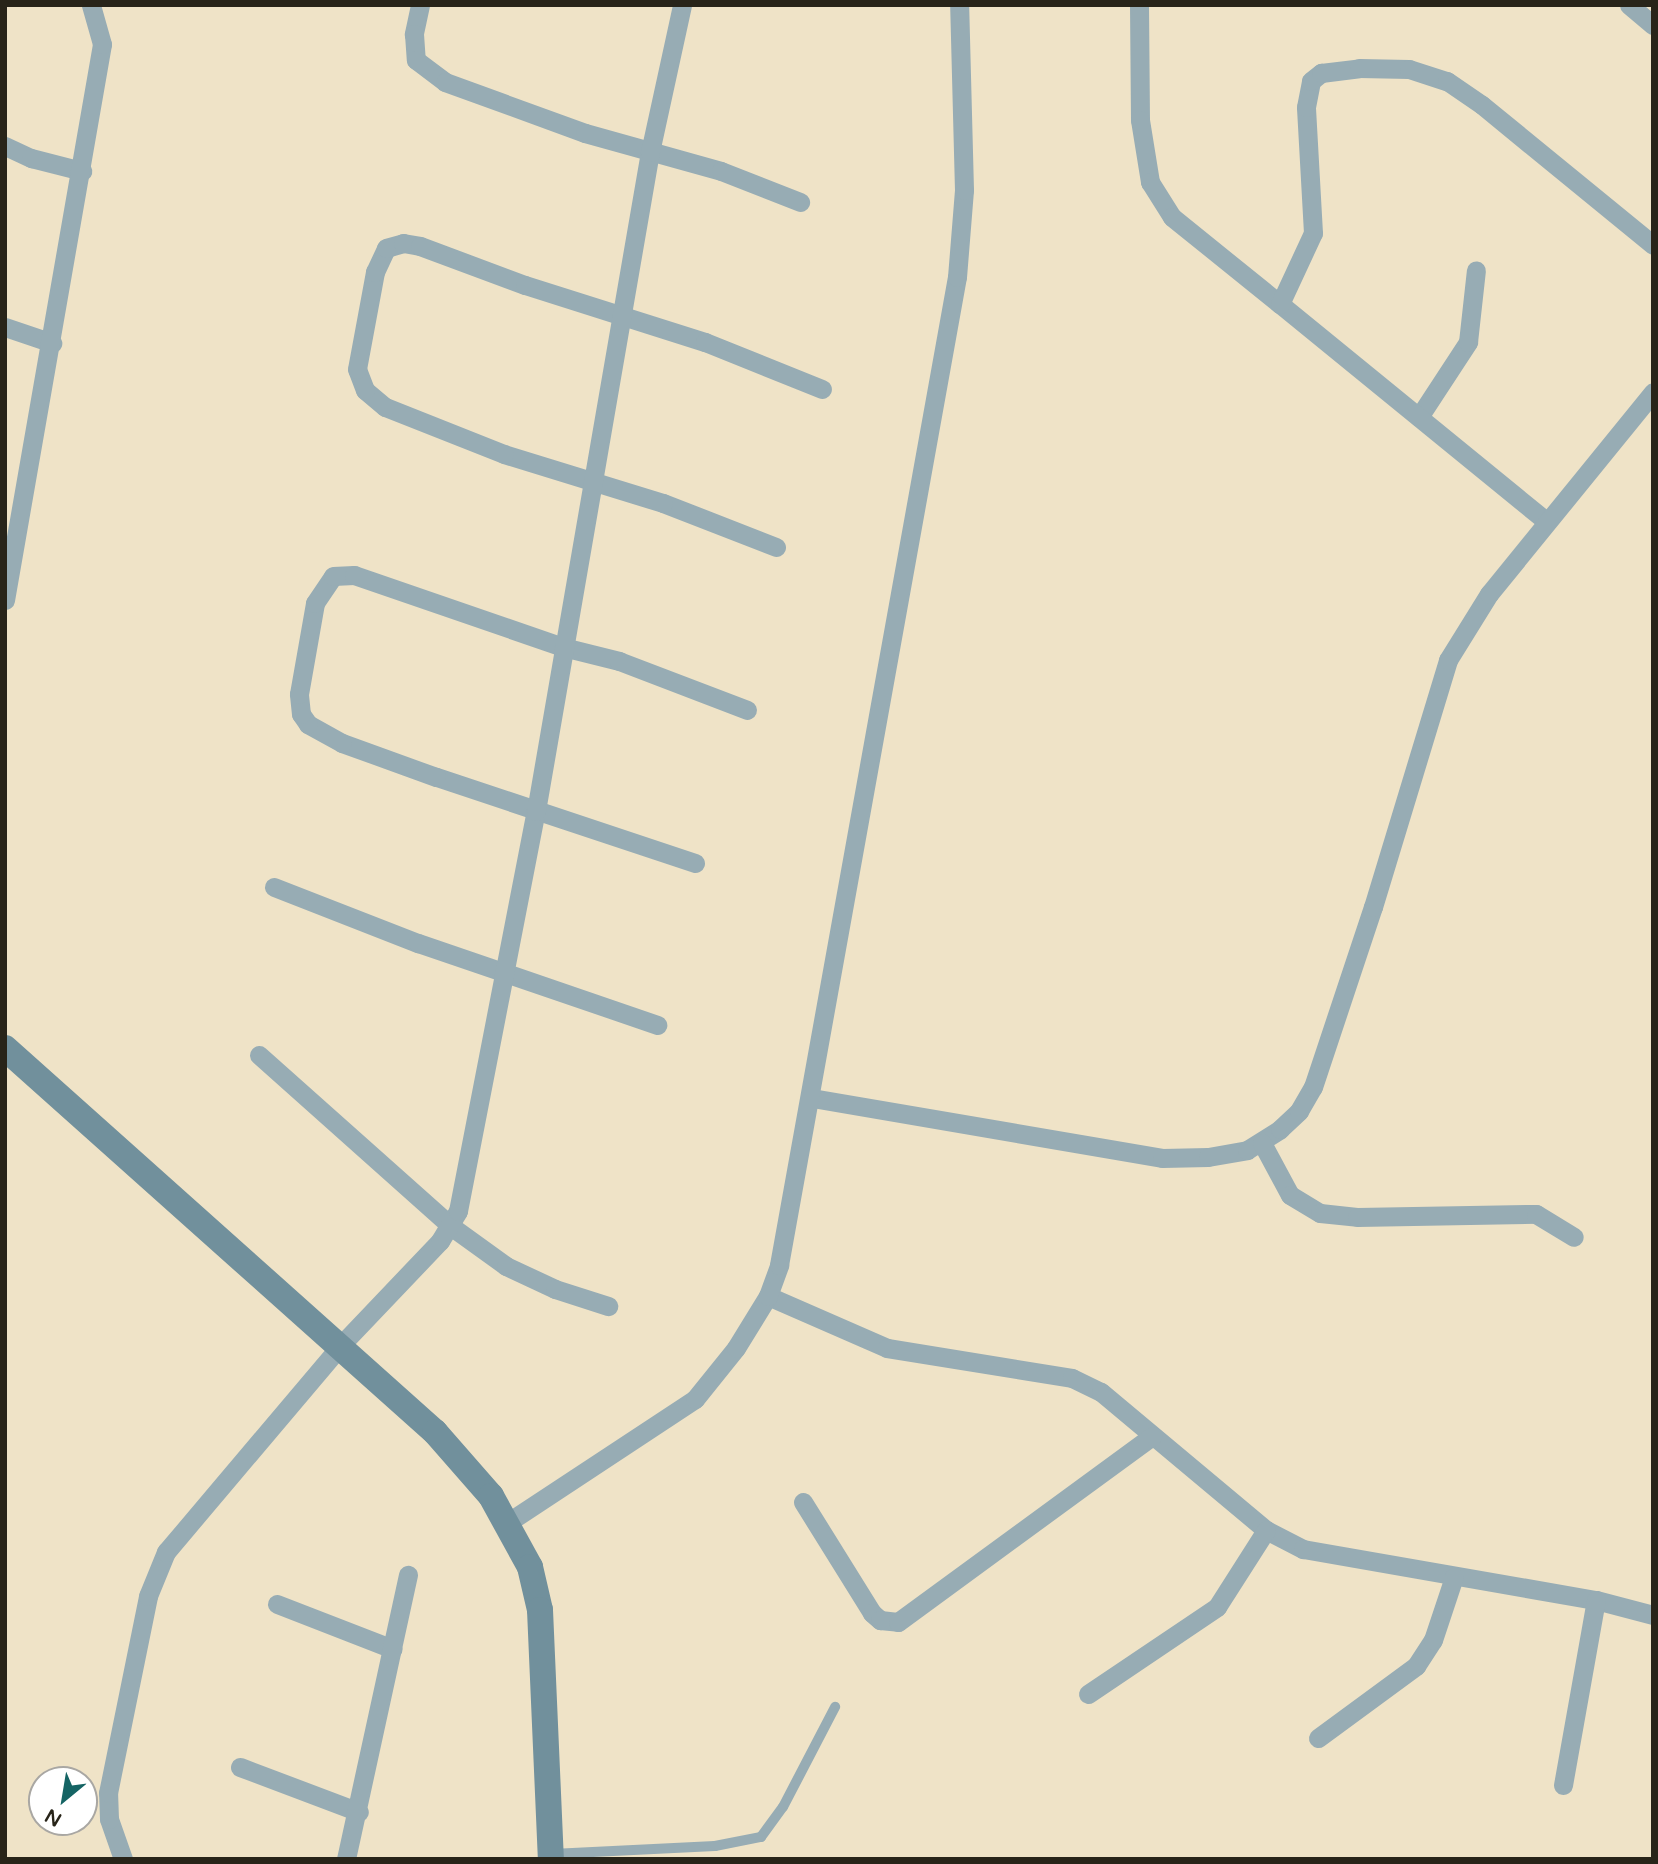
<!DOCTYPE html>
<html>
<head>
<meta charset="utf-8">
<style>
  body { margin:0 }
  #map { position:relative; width:1658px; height:1864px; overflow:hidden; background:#efe3c7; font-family:"Varela Round",sans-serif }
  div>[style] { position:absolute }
  .lane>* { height:10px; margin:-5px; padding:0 5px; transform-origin:5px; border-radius:5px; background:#97acb4 }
  .street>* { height:19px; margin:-9.5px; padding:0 9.5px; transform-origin:9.5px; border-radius:9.5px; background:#97acb4 }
  .secondary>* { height:26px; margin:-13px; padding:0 13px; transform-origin:13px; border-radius:13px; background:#71909c }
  span { translate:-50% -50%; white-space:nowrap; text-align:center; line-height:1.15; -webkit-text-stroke:7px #fff; paint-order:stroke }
  .frame { position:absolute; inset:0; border:7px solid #282419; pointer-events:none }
  .north { position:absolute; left:28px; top:1766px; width:70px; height:70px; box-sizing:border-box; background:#fff; border:2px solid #a9a7a3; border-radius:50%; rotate:210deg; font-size:19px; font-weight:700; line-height:28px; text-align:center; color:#282419 }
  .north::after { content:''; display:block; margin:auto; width:24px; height:32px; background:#156464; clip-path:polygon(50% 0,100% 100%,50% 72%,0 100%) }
</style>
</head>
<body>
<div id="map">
  <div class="lane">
    <i style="left:552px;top:1854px;width:163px;rotate:-2.8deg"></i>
    <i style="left:715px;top:1846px;width:47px;rotate:-11.1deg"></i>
    <i style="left:761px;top:1837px;width:37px;rotate:-54deg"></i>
    <i style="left:783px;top:1807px;width:113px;rotate:-62.5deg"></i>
  </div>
  <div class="street">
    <i style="left:420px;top:5px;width:30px;rotate:102deg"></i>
    <i style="left:414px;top:34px;width:26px;rotate:86deg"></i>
    <i style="left:416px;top:60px;width:36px;rotate:37deg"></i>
    <i style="left:445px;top:82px;width:149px;rotate:20deg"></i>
    <i style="left:585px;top:133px;width:141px;rotate:15.6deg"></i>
    <i style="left:721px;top:171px;width:85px;rotate:21.4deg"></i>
    <i style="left:1139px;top:5px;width:115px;rotate:89.5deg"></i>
    <i style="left:1140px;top:120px;width:63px;rotate:80.8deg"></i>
    <i style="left:1150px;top:182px;width:41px;rotate:57.8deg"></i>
    <i style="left:1172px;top:217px;width:139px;rotate:38.9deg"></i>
    <i style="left:1629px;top:5px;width:31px;rotate:40deg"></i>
    <i style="left:5px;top:146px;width:29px;rotate:25deg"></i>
    <i style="left:31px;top:158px;width:53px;rotate:14.3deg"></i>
    <i style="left:5px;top:327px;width:50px;rotate:18.8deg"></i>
    <i style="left:1419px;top:417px;width:90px;rotate:-56.8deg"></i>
    <i style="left:1468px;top:342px;width:72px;rotate:-83.7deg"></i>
    <i style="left:1546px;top:521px;width:343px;rotate:-140.8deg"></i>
    <i style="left:1280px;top:304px;width:78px;rotate:-65.1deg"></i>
    <i style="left:1313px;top:233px;width:126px;rotate:-93.2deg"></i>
    <i style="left:1306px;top:107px;width:26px;rotate:-79deg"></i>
    <i style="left:1311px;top:81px;width:13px;rotate:-39deg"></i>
    <i style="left:1321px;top:73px;width:38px;rotate:-7deg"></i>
    <i style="left:1359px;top:68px;width:50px;rotate:1.1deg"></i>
    <i style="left:1409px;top:69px;width:40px;rotate:18deg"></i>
    <i style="left:1447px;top:81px;width:42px;rotate:34.4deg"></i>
    <i style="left:1482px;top:105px;width:221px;rotate:39.3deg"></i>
    <i style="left:776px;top:547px;width:121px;rotate:-158.7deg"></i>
    <i style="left:663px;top:503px;width:166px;rotate:-162.9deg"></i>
    <i style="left:504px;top:454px;width:128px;rotate:-158.4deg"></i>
    <i style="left:385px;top:407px;width:26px;rotate:-140deg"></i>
    <i style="left:365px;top:390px;width:22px;rotate:-111deg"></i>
    <i style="left:357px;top:369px;width:99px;rotate:-79.5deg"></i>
    <i style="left:375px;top:272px;width:26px;rotate:-65deg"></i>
    <i style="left:386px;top:248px;width:18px;rotate:-16deg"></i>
    <i style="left:403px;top:243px;width:17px;rotate:10deg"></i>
    <i style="left:420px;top:246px;width:112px;rotate:20.4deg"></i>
    <i style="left:525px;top:285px;width:189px;rotate:17.6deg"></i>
    <i style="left:705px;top:342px;width:126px;rotate:21.9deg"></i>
    <i style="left:5px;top:600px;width:564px;rotate:-80.1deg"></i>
    <i style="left:102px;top:44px;width:41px;rotate:-105.8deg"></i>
    <i style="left:695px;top:863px;width:273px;rotate:-161.6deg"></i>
    <i style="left:436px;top:777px;width:100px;rotate:-160.1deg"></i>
    <i style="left:342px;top:743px;width:39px;rotate:-151deg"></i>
    <i style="left:308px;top:724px;width:12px;rotate:-125deg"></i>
    <i style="left:301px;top:714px;width:20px;rotate:-96deg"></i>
    <i style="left:299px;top:694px;width:92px;rotate:-80deg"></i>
    <i style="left:315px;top:603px;width:32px;rotate:-56deg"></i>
    <i style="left:333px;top:576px;width:21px;rotate:-3deg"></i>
    <i style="left:354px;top:575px;width:221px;rotate:19deg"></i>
    <i style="left:563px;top:647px;width:58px;rotate:14deg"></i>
    <i style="left:619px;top:661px;width:137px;rotate:20.9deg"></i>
    <i style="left:274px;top:887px;width:155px;rotate:21.3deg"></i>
    <i style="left:418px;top:943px;width:253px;rotate:18.9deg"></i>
    <i style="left:259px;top:1055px;width:259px;rotate:41.7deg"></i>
    <i style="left:452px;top:1227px;width:67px;rotate:35.8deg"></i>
    <i style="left:506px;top:1266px;width:54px;rotate:25.1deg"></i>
    <i style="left:555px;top:1289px;width:56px;rotate:17.8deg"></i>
    <i style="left:812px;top:1098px;width:355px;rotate:9.7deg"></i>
    <i style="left:1162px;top:1158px;width:46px;rotate:-1.2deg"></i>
    <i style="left:1208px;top:1157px;width:40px;rotate:-10deg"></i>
    <i style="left:1247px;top:1150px;width:39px;rotate:-32deg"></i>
    <i style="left:1280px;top:1129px;width:26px;rotate:-43deg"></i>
    <i style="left:1299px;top:1111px;width:28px;rotate:-60deg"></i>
    <i style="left:1313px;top:1087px;width:190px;rotate:-71.6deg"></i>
    <i style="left:1373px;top:907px;width:258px;rotate:-73.1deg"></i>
    <i style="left:1448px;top:660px;width:78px;rotate:-58.2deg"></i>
    <i style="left:1489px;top:594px;width:260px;rotate:-50.9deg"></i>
    <i style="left:1262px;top:1143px;width:59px;rotate:61.7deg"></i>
    <i style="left:1290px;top:1195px;width:35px;rotate:31deg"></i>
    <i style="left:1320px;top:1213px;width:37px;rotate:6deg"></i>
    <i style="left:1357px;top:1217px;width:179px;rotate:-1deg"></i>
    <i style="left:1536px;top:1214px;width:44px;rotate:31.2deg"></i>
    <i style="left:768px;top:1296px;width:130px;rotate:23.6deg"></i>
    <i style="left:887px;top:1348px;width:187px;rotate:9.2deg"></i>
    <i style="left:1072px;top:1378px;width:32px;rotate:26deg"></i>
    <i style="left:1101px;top:1392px;width:215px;rotate:39.9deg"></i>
    <i style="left:1266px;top:1530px;width:42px;rotate:27.2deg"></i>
    <i style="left:1303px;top:1549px;width:297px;rotate:9.9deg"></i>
    <i style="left:1596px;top:1600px;width:59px;rotate:14.7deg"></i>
    <i style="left:803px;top:1502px;width:131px;rotate:58.1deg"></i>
    <i style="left:872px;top:1613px;width:11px;rotate:41deg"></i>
    <i style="left:880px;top:1620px;width:18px;rotate:6deg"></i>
    <i style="left:898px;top:1622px;width:315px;rotate:-36.2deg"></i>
    <i style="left:507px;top:1523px;width:225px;rotate:-33.4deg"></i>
    <i style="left:695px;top:1399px;width:65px;rotate:-51.2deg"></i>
    <i style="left:736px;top:1348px;width:61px;rotate:-58.4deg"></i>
    <i style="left:768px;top:1296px;width:33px;rotate:-70deg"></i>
    <i style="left:779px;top:1265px;width:1004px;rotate:-79.79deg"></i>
    <i style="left:957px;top:277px;width:87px;rotate:-85.4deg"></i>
    <i style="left:964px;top:190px;width:185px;rotate:-91.5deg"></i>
    <i style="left:277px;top:1604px;width:124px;rotate:21.2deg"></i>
    <i style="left:1088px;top:1694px;width:156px;rotate:-34deg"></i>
    <i style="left:1217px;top:1607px;width:91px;rotate:-57.5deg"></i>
    <i style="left:1318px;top:1738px;width:122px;rotate:-36.3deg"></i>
    <i style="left:1416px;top:1666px;width:31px;rotate:-57deg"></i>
    <i style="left:1433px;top:1640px;width:66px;rotate:-71.6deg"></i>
    <i style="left:240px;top:1767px;width:127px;rotate:20.7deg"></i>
    <i style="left:1563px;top:1785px;width:188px;rotate:-79.9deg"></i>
    <i style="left:123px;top:1859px;width:42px;rotate:-109.3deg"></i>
    <i style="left:109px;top:1819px;width:26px;rotate:-92deg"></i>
    <i style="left:108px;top:1793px;width:201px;rotate:-78.5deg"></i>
    <i style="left:148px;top:1596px;width:48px;rotate:-67.8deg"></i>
    <i style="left:166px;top:1552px;width:270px;rotate:-49.8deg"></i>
    <i style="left:340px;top:1346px;width:145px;rotate:-46.4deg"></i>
    <i style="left:440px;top:1241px;width:35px;rotate:-59deg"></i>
    <i style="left:458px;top:1211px;width:408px;rotate:-79deg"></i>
    <i style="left:536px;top:811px;width:669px;rotate:-80.19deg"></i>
    <i style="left:650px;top:152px;width:150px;rotate:-77.7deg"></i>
    <i style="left:346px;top:1859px;width:291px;rotate:-77.7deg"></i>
  </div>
  <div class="secondary">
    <i style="left:5px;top:1048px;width:577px;rotate:41.77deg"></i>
    <i style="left:435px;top:1432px;width:85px;rotate:48.8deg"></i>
    <i style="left:491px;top:1496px;width:81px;rotate:61.2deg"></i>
    <i style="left:530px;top:1567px;width:44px;rotate:76.9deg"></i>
    <i style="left:540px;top:1610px;width:249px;rotate:87.5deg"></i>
  </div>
  <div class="frame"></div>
  <div class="north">N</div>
</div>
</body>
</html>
